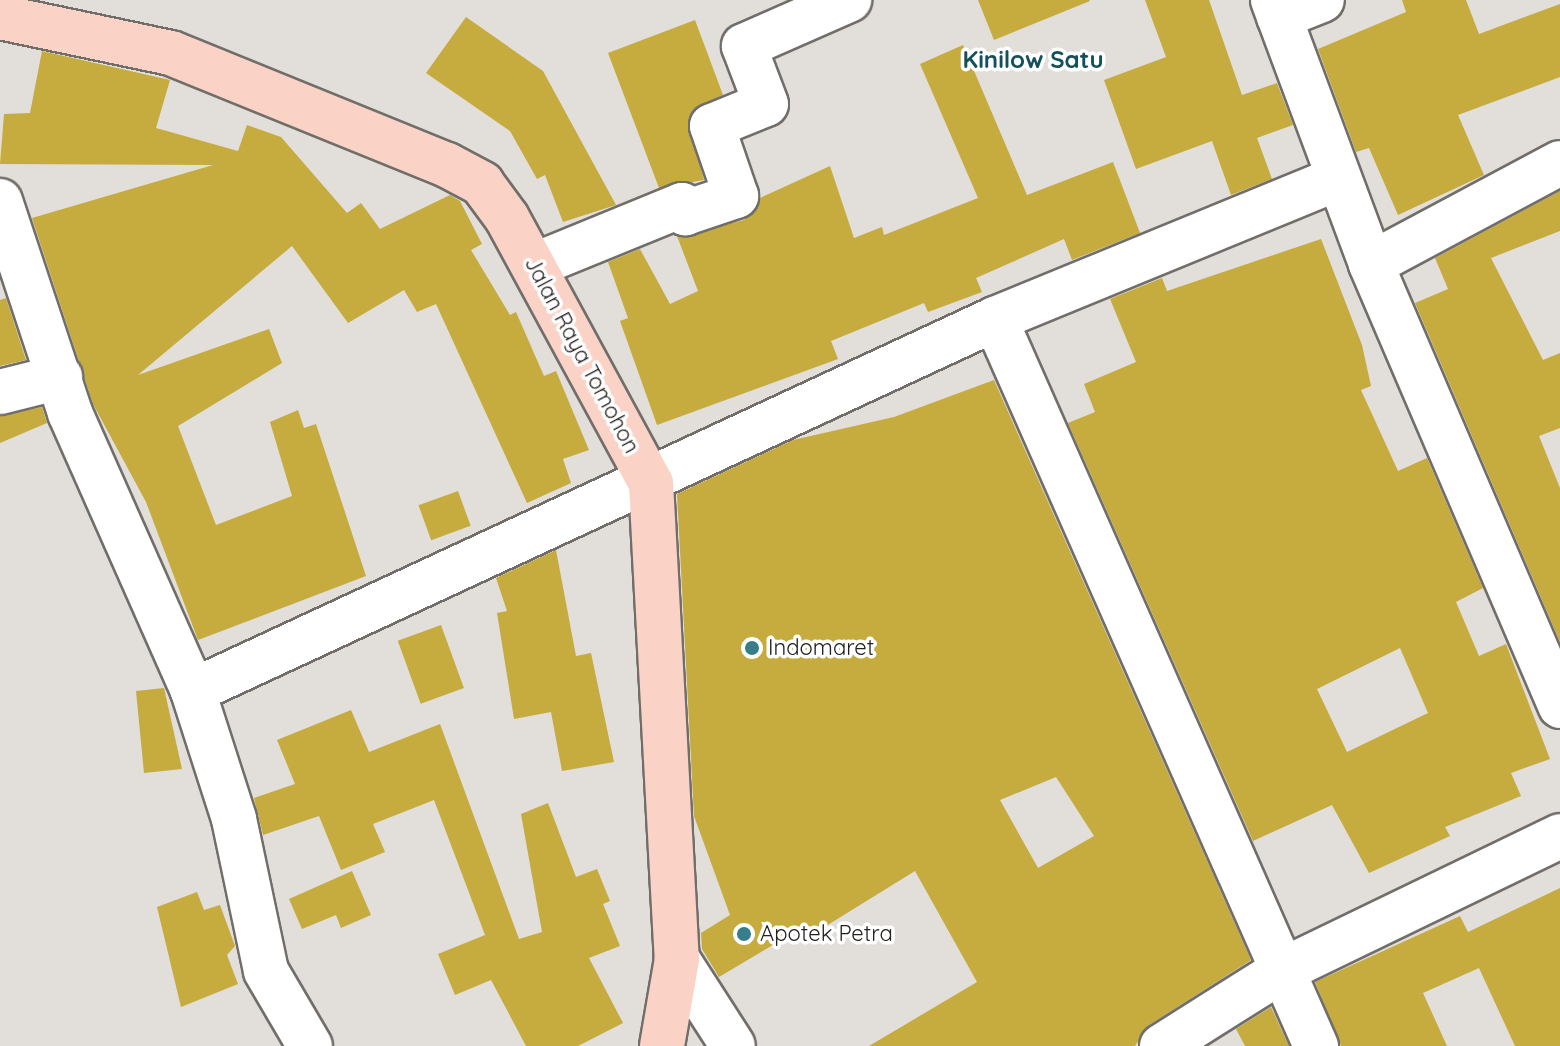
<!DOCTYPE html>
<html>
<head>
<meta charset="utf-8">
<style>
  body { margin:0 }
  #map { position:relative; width:1560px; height:1046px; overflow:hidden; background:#e2deda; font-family:Quicksand,sans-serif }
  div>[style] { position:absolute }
  .building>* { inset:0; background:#c6ab3e; transform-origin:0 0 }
  .roads { filter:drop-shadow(2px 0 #716e6a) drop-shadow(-2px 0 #716e6a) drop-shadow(0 2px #716e6a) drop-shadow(0 -2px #716e6a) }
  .minor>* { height:44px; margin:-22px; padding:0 22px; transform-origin:22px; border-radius:22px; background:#fff }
  .tertiary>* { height:44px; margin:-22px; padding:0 22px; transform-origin:22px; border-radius:22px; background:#fff }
  .trunk>* { height:44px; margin:-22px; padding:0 22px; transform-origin:22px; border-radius:22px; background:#fad2c6 }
  .dots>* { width:22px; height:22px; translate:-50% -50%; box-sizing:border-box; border:4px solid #fff; border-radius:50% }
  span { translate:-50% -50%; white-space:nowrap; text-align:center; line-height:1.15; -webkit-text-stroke:7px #fff; paint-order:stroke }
  .street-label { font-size:22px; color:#22211f }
  .poi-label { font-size:22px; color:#22211f }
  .left { translate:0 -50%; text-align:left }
  .neighbourhood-label { font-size:24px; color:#16505a; font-weight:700 }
</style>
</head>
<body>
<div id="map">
  <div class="building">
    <i style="clip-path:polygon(978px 0,1089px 0,1090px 1px,994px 40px)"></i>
    <i style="clip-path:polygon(1145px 0,1209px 0,1242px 95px,1277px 83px,1293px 125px,1257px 138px,1272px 179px,1231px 195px,1212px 141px,1136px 169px,1104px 80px,1166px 57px)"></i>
    <i style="clip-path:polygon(1402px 0,1466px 0,1479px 34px,1560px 4px,1560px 77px,1458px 115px,1484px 175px,1398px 215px,1369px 148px,1356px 152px,1318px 49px,1406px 12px)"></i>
    <i style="clip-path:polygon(466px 17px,543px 71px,616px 205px,563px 222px,545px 175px,537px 179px,510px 131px,426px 73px)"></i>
    <i style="clip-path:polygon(695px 20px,723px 95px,693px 110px,688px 121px,704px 180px,659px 188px,608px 53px)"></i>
    <i style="clip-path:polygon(963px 45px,1027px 195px,1113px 162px,1140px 233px,1072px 260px,1064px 239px,976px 278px,982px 292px,928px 312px,924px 303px,831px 341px,838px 359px,657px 425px,620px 321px,628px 318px,608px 262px,640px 249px,670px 304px,698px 291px,677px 236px,744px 220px,760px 198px,830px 166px,854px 238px,882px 227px,884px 235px,978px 198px,920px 64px)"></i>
    <i style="clip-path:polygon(42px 51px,170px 80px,156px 128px,238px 151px,247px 125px,281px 137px,347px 213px,361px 203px,380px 229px,450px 195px,460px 201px,482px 244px,471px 250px,510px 315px,516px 312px,544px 376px,556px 371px,589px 450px,563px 459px,571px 483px,527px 503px,436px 304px,417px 312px,404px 290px,348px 323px,292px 246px,138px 375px,269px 329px,282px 363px,178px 426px,216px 525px,292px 496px,270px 422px,298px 410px,304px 428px,316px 424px,366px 576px,198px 640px,146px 502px,93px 404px,32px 218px,213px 165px,0 164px,4px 114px,30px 113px)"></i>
    <i style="clip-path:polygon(1560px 191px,1560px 231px,1491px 258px,1543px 360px,1560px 353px,1560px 428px,1539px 436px,1560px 488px,1560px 642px,1415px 303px,1448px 289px,1435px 258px)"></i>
    <i style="clip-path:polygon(evenodd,1321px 239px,1362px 345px,1371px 386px,1361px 390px,1398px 471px,1427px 458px,1483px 588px,1456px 602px,1479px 656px,1506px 644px,1550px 759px,1511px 773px,1521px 796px,1445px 827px,1450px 836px,1369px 873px,1332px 805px,1253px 841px,1068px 423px,1095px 412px,1084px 384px,1136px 362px,1110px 299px,1162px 278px,1167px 291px,1321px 239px,1400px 648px,1428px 713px,1347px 752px,1317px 689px,1400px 648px)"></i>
    <i style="clip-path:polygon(6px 298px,26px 360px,0 366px,0 300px)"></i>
    <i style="clip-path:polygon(evenodd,994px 380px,1251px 960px,1149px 1025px,1135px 1046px,869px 1046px,977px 982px,915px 871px,805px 939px,798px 930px,719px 977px,702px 949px,701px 933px,730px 915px,694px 816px,677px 494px,793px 440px,894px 417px,994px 380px,1056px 777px,1094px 836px,1038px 868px,1000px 800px,1056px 777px)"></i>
    <i style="clip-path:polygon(42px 407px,47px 423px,0 443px,0 416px)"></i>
    <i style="left:458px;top:491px;width:37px;height:42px;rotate:70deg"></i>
    <i style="clip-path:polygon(556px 550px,576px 656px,591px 653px,614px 762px,562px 771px,551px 712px,514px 719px,497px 613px,507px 611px,496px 578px)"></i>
    <i style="left:441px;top:625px;width:67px;height:46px;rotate:70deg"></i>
    <i style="clip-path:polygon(164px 688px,182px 769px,144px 773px,136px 691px)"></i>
    <i style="clip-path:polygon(351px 710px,369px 752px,440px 724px,519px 939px,542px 932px,521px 814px,548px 803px,576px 877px,597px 869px,610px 901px,603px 904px,620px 946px,589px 958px,623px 1023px,578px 1046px,526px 1046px,491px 980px,455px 995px,438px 954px,485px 935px,434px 800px,373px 824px,385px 852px,341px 870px,319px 816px,263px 835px,254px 798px,295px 784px,277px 740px)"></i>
    <i style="clip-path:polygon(352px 871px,371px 915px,341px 928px,336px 915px,302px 929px,289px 899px)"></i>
    <i style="clip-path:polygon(1560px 888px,1560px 1046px,1515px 1046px,1479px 968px,1423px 993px,1447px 1046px,1341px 1046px,1315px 982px,1460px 916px,1468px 932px)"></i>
    <i style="clip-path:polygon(197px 892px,204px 910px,220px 905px,235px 946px,227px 955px,238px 984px,181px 1007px,157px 907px)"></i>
    <i style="clip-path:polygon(1271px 1007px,1289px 1046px,1245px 1046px,1236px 1029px)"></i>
  </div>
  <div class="roads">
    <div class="minor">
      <i style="left:1273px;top:0;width:282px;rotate:69.6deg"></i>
      <i style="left:1371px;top:264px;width:481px;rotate:66.8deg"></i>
      <i style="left:1279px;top:17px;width:46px;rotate:-21.6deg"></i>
      <i style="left:0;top:201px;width:223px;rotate:71.7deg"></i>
      <i style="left:70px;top:413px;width:304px;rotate:66.1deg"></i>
      <i style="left:193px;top:691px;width:134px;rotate:72.2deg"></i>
      <i style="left:234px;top:819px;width:155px;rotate:78.1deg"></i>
      <i style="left:266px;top:971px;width:87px;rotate:59.6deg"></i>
      <i style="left:1371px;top:264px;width:214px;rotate:-28.1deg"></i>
      <i style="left:535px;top:265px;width:159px;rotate:-22.2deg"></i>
      <i style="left:682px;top:205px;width:9px;rotate:69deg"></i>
      <i style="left:685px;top:213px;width:54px;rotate:-18.4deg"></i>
      <i style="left:736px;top:196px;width:74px;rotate:-108.9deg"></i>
      <i style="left:712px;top:126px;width:58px;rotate:-22.2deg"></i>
      <i style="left:766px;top:104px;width:62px;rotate:-110.8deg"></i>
      <i style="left:744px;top:46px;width:115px;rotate:-23.7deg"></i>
      <i style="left:995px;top:319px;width:795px;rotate:66.18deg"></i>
      <i style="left:0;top:392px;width:62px;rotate:-14deg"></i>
      <i style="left:193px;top:691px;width:884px;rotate:-24.88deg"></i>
      <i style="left:995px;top:319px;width:370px;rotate:-22.3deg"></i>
      <i style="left:1162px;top:1046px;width:141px;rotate:-32.2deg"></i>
      <i style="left:1281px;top:971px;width:310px;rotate:-25.8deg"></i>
    </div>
    <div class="tertiary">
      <i style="left:677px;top:959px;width:103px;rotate:57.2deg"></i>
    </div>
    <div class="trunk">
      <i style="left:0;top:17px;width:175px;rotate:11.9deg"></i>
      <i style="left:171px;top:53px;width:298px;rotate:22.1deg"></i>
      <i style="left:447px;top:165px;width:40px;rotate:28deg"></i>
      <i style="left:482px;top:184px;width:42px;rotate:53.7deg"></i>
      <i style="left:507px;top:218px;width:302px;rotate:61.5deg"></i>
      <i style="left:651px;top:483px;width:477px;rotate:86.9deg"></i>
      <i style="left:677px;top:959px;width:88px;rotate:99.8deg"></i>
    </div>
  </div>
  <div class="dots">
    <i style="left:752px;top:648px;background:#377d8a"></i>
    <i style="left:744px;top:934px;background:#377d8a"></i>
  </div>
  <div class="street-label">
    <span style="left:582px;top:355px;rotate:62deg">Jalan Raya Tomohon</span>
  </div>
  <div class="poi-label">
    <span class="left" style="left:768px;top:648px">Indomaret</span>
    <span class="left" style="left:760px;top:934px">Apotek Petra</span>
  </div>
  <div class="neighbourhood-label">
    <span style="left:1033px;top:60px">Kinilow Satu</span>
  </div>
</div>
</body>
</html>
